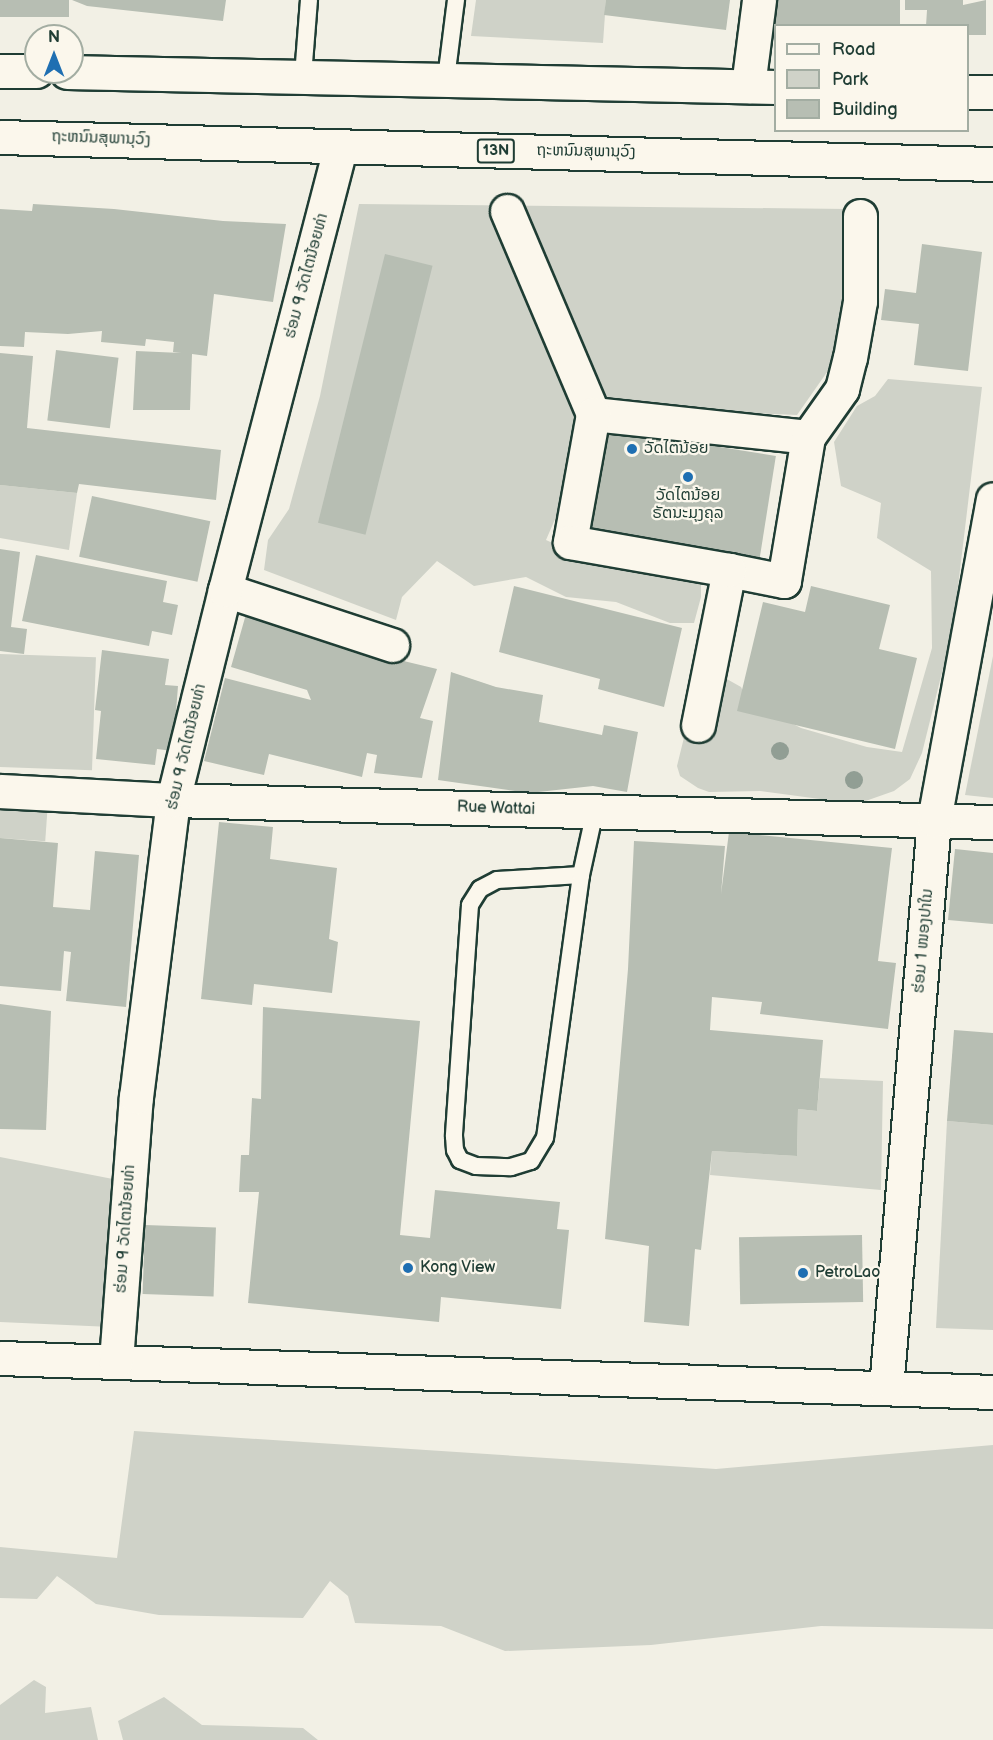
<!DOCTYPE html>
<html>
<head>
<meta charset="utf-8">
<style>
  body { margin:0 }
  #map { position:relative; width:993px; height:1740px; overflow:hidden; background:#f2f0e5; font-family:"Balsamiq Sans","Noto Sans Lao",sans-serif }
  div>[style] { position:absolute }
  .green>* { inset:0; background:#cfd2c8; transform-origin:0 0 }
  .building>* { inset:0; background:#b7beb3; transform-origin:0 0 }
  .roads { filter:drop-shadow(2px 0 #1f3d34) drop-shadow(-2px 0 #1f3d34) drop-shadow(0 2px #1f3d34) drop-shadow(0 -2px #1f3d34) }
  .lane>* { height:16px; margin:-8px; padding:0 8px; transform-origin:8px; border-radius:8px; background:#fbf7ec }
  .street>* { height:33px; margin:-16.5px; padding:0 16.5px; transform-origin:16.5px; border-radius:16.5px; background:#fbf7ec }
  .highway>* { height:33px; margin:-16.5px; padding:0 16.5px; transform-origin:16.5px; border-radius:16.5px; background:#fbf7ec }
  .trees>* { width:18px; height:18px; margin:-9px; border-radius:50%; background:#919e94 }
  .dots>* { width:16px; height:16px; translate:-50% -50%; box-sizing:border-box; border:3px solid #fbf7ec; border-radius:50% }
  span { translate:-50% -50%; white-space:nowrap; text-align:center; line-height:1.15; -webkit-text-stroke:4.5px #fbf7ec; paint-order:stroke }
  .shield-label span { padding:2px 4px; background:#fbf7ec; border:2px solid; border-radius:4px; -webkit-text-stroke-width:0 }
  .shield-label { font-size:15px; color:#1f3d34; font-weight:700 }
  .street-label { font-size:16px; color:#1f3d34 }
  .poi-label { font-size:16px; color:#1f3d34 }
  .left { translate:0 -50%; text-align:left }
  .legend { position:absolute; left:774px; top:24px; width:195px; height:108px; box-sizing:border-box; background:#fbf7ec; border:2px solid #a3ada2; margin:0; padding:8px 10px; list-style:none; font-size:18px; color:#1f3d34 }
  .legend li { display:flex; align-items:center; gap:12px; height:30px }
  .legend b { width:30px; border:2px solid #a3ada2 }
  .north { position:absolute; left:24px; top:24px; width:60px; height:60px; box-sizing:border-box; background:#fbf7ec; border:2px solid #a3ada2; border-radius:50%; rotate:0deg; font-size:16px; font-weight:700; line-height:24px; text-align:center; color:#1f3d34 }
  .north::after { content:''; display:block; margin:auto; width:21px; height:27px; background:#1f6fb2; clip-path:polygon(50% 0,100% 100%,50% 72%,0 100%) }
</style>
</head>
<body>
<div id="map">
  <div class="green">
    <i style="clip-path:polygon(476px 0,606px 0,603px 43px,471px 36px)"></i>
    <i style="clip-path:polygon(359px 204px,848px 209px,850px 280px,832px 365px,797px 415px,680px 410px,573px 399px,575px 473px,546px 540px,579px 555px,701px 568px,701px 597px,694px 623px,670px 623px,616px 602px,566px 597px,526px 577px,474px 586px,437px 561px,402px 597px,396px 620px,264px 570px,268px 540px,289px 509px,320px 396px)"></i>
    <i style="clip-path:polygon(888px 379px,982px 387px,953px 628px,922px 753px,910px 779px,894px 791px,857px 804px,760px 791px,709px 792px,698px 788px,680px 776px,677px 766px,691px 709px,725px 678px,741px 687px,748px 701px,801px 728px,867px 747px,902px 752px,932px 648px,931px 571px,877px 538px,881px 503px,841px 486px,834px 442px,857px 406px,875px 396px)"></i>
    <i style="clip-path:polygon(0 485px,77px 493px,69px 550px,0 538px)"></i>
    <i style="left:0;top:654px;width:96px;height:113px;rotate:2deg"></i>
    <i style="clip-path:polygon(993px 656px,993px 798px,965px 795px)"></i>
    <i style="left:0;top:800px;width:48px;height:38px;rotate:4deg"></i>
    <i style="clip-path:polygon(820px 1078px,883px 1081px,881px 1190px,710px 1175px,712px 1151px,797px 1156px,798px 1109px,817px 1111px)"></i>
    <i style="clip-path:polygon(947px 1121px,993px 1125px,993px 1330px,936px 1328px)"></i>
    <i style="clip-path:polygon(0 1157px,118px 1180px,111px 1327px,0 1322px)"></i>
    <i style="clip-path:polygon(134px 1431px,716px 1469px,993px 1445px,993px 1629px,821px 1626px,651px 1645px,505px 1651px,441px 1626px,355px 1623px,348px 1596px,330px 1581px,303px 1618px,159px 1615px,96px 1604px,57px 1576px,37px 1599px,0 1598px,0 1547px,117px 1558px)"></i>
    <i style="clip-path:polygon(34px 1680px,46px 1687px,45px 1713px,91px 1707px,98px 1740px,0 1740px,0 1705px)"></i>
    <i style="clip-path:polygon(164px 1697px,202px 1725px,303px 1728px,318px 1740px,123px 1740px,118px 1721px)"></i>
  </div>
  <div class="building">
    <i style="left:0;top:0;width:69px;height:17px"></i>
    <i style="clip-path:polygon(72px 0,226px 0,223px 21px,87px 6px)"></i>
    <i style="clip-path:polygon(606px 0,730px 0,726px 30px,604px 15px)"></i>
    <i style="clip-path:polygon(772px 0,900px 0,900px 26px,776px 26px,776px 32px,770px 31px)"></i>
    <i style="clip-path:polygon(905px 0,963px 0,963px 5px,986px 0,986px 35px,968px 35px,968px 26px,926px 26px,927px 10px,905px 10px)"></i>
    <i style="clip-path:polygon(33px 204px,114px 209px,223px 221px,286px 224px,273px 302px,214px 294px,207px 356px,192px 354px,190px 410px,133px 410px,136px 351px,181px 353px,173px 352px,174px 342px,146px 339px,145px 346px,101px 342px,102px 331px,68px 334px,25px 332px,24px 347px,0 346px,0 209px,32px 211px)"></i>
    <i style="clip-path:polygon(922px 244px,982px 252px,968px 371px,914px 365px,919px 324px,881px 320px,885px 289px,916px 293px)"></i>
    <i style="left:385px;top:254px;width:49px;height:277px;rotate:14deg"></i>
    <i style="left:56px;top:350px;width:63px;height:71px;rotate:7deg"></i>
    <i style="clip-path:polygon(0 353px,33px 356px,27px 428px,221px 450px,216px 500px,79px 484px,77px 493px,0 485px)"></i>
    <i style="left:606px;top:429px;width:172px;height:109px;rotate:9deg"></i>
    <i style="left:92px;top:496px;width:121px;height:62px;rotate:12deg"></i>
    <i style="clip-path:polygon(0 549px,20px 552px,11px 627px,27px 629px,24px 654px,0 651px)"></i>
    <i style="clip-path:polygon(36px 555px,167px 581px,163px 602px,178px 605px,172px 635px,152px 631px,149px 646px,22px 621px)"></i>
    <i style="clip-path:polygon(514px 586px,682px 628px,664px 707px,598px 689px,600px 679px,499px 652px)"></i>
    <i style="clip-path:polygon(811px 586px,890px 605px,879px 649px,917px 658px,895px 749px,737px 711px,763px 602px,805px 612px)"></i>
    <i style="clip-path:polygon(248px 607px,339px 634px,341px 646px,437px 669px,420px 718px,433px 721px,422px 778px,374px 773px,377px 755px,367px 753px,362px 777px,269px 754px,264px 775px,204px 761px,225px 678px,311px 700px,307px 690px,231px 667px)"></i>
    <i style="clip-path:polygon(102px 650px,169px 659px,165px 685px,178px 686px,173px 751px,157px 749px,155px 765px,96px 759px,101px 711px,95px 710px)"></i>
    <i style="clip-path:polygon(451px 672px,496px 687px,543px 695px,539px 722px,602px 735px,604px 725px,638px 732px,627px 792px,593px 786px,529px 793px,438px 780px)"></i>
    <i style="clip-path:polygon(219px 822px,273px 827px,270px 859px,337px 868px,329px 939px,338px 942px,332px 993px,254px 984px,252px 1005px,201px 999px)"></i>
    <i style="clip-path:polygon(729px 832px,892px 848px,878px 961px,896px 963px,888px 1029px,760px 1014px,762px 1002px,712px 997px,710px 1030px,823px 1040px,817px 1111px,798px 1109px,797px 1156px,712px 1151px,701px 1250px,695px 1249px,689px 1326px,644px 1322px,649px 1246px,605px 1239px,628px 969px,634px 841px,725px 846px,721px 894px)"></i>
    <i style="clip-path:polygon(0 838px,58px 843px,53px 907px,90px 910px,95px 851px,139px 855px,126px 1007px,66px 1001px,71px 952px,64px 951px,61px 991px,0 986px)"></i>
    <i style="clip-path:polygon(955px 849px,993px 853px,993px 924px,948px 920px)"></i>
    <i style="clip-path:polygon(0 1004px,51px 1011px,46px 1130px,0 1129px)"></i>
    <i style="clip-path:polygon(263px 1007px,420px 1021px,400px 1235px,430px 1238px,435px 1190px,560px 1202px,557px 1229px,569px 1230px,561px 1309px,441px 1297px,439px 1322px,248px 1303px,259px 1192px,239px 1192px,241px 1155px,249px 1155px,252px 1098px,261px 1099px)"></i>
    <i style="clip-path:polygon(954px 1030px,993px 1033px,993px 1125px,947px 1121px)"></i>
    <i style="left:145px;top:1225px;width:71px;height:69px;rotate:2deg"></i>
    <i style="left:862px;top:1235px;width:67px;height:123px;rotate:89deg"></i>
  </div>
  <div class="roads">
    <div class="lane">
      <i style="left:303px;top:76px;width:76px;rotate:-85.5deg"></i>
      <i style="left:446px;top:79px;width:80px;rotate:-82.8deg"></i>
      <i style="left:581px;top:875px;width:84px;rotate:176.6deg"></i>
      <i style="left:497px;top:880px;width:19px;rotate:152deg"></i>
      <i style="left:480px;top:889px;width:19px;rotate:122deg"></i>
      <i style="left:470px;top:905px;width:232px;rotate:94deg"></i>
      <i style="left:454px;top:1136px;width:14px;rotate:86deg"></i>
      <i style="left:455px;top:1150px;width:11px;rotate:63deg"></i>
      <i style="left:460px;top:1160px;width:17px;rotate:21deg"></i>
      <i style="left:476px;top:1166px;width:35px;rotate:2deg"></i>
      <i style="left:511px;top:1167px;width:21px;rotate:-17deg"></i>
      <i style="left:531px;top:1161px;width:27px;rotate:-59deg"></i>
      <i style="left:545px;top:1138px;width:265px;rotate:-82.2deg"></i>
      <i style="left:581px;top:875px;width:66px;rotate:-77.7deg"></i>
    </div>
    <div class="street">
      <i style="left:748px;top:86px;width:87px;rotate:-82.7deg"></i>
      <i style="left:507px;top:211px;width:220px;rotate:67deg"></i>
      <i style="left:593px;top:414px;width:216px;rotate:6.1deg"></i>
      <i style="left:808px;top:437px;width:146px;rotate:99.5deg"></i>
      <i style="left:784px;top:581px;width:56px;rotate:-168.7deg"></i>
      <i style="left:729px;top:570px;width:158px;rotate:101.3deg"></i>
      <i style="left:593px;top:414px;width:130px;rotate:100.2deg"></i>
      <i style="left:570px;top:542px;width:161px;rotate:10deg"></i>
      <i style="left:808px;top:437px;width:59px;rotate:-54.7deg"></i>
      <i style="left:842px;top:389px;width:32px;rotate:-76deg"></i>
      <i style="left:850px;top:358px;width:58px;rotate:-80deg"></i>
      <i style="left:860px;top:301px;width:85px;rotate:-90deg"></i>
      <i style="left:225px;top:590px;width:176px;rotate:18.2deg"></i>
      <i style="left:0;top:791px;width:173px;rotate:3deg"></i>
      <i style="left:173px;top:800px;width:820px;rotate:1.54deg"></i>
      <i style="left:0;top:1358px;width:994px;rotate:1.96deg"></i>
      <i style="left:116px;top:1361px;width:265px;rotate:-85.7deg"></i>
      <i style="left:136px;top:1097px;width:299px;rotate:-82.9deg"></i>
      <i style="left:173px;top:800px;width:216px;rotate:-76.1deg"></i>
      <i style="left:225px;top:590px;width:458px;rotate:-75.4deg"></i>
      <i style="left:886px;top:1388px;width:570px;rotate:-85.17deg"></i>
      <i style="left:934px;top:820px;width:326px;rotate:-79.6deg"></i>
    </div>
    <div class="highway">
      <i style="left:0;top:71px;width:36px"></i>
      <i style="left:67px;top:72px;width:709px;rotate:1.21deg"></i>
      <i style="left:968px;top:92px;width:25px"></i>
      <i style="left:0;top:137px;width:993px;rotate:1.56deg"></i>
    </div>
  </div>
  <div class="trees">
    <i style="left:780px;top:751px"></i>
    <i style="left:854px;top:780px"></i>
  </div>
  <div class="dots">
    <i style="left:632px;top:449px;background:#1f6fb2"></i>
    <i style="left:688px;top:477px;background:#1f6fb2"></i>
    <i style="left:408px;top:1268px;background:#1f6fb2"></i>
    <i style="left:803px;top:1273px;background:#1f6fb2"></i>
  </div>
  <div class="shield-label">
    <span style="left:496px;top:151px">13N</span>
  </div>
  <div class="street-label">
    <span style="left:101px;top:139px;rotate:2deg">ຖະຫນົນສຸພານຸວົງ</span>
    <span style="left:586px;top:152px;rotate:1deg">ຖະຫນົນສຸພານຸວົງ</span>
    <span style="left:307px;top:276px;rotate:-75deg">ຮ່ອມ 9 ວັດໄຕນ້ອຍທ່າ</span>
    <span style="left:187px;top:747px;rotate:-77deg">ຮ່ອມ 9 ວັດໄຕນ້ອຍທ່າ</span>
    <span style="left:496px;top:809px;rotate:2deg">Rue Wattai</span>
    <span style="left:924px;top:941px;rotate:-85deg">ຮ່ອມ 1 ໜອງປາໃນ</span>
    <span style="left:126px;top:1229px;rotate:-86deg">ຮ່ອມ 9 ວັດໄຕນ້ອຍທ່າ</span>
  </div>
  <div class="poi-label">
    <span class="left" style="left:644px;top:449px">ວັດໄຕນ້ອຍ</span>
    <span style="left:688px;top:505px">ວັດໄຕນ້ອຍ<br>ຣັຕນະມຸງຄຸລ</span>
    <span class="left" style="left:420px;top:1268px">Kong View</span>
    <span class="left" style="left:815px;top:1273px">PetroLao</span>
  </div>
  <ul class="legend">
  <li><b style="height:8px;background:#fbf7ec"></b>Road</li>
  <li><b style="height:16px;background:#cfd2c8"></b>Park</li>
  <li><b style="height:16px;background:#b7beb3"></b>Building</li>
  </ul>
  <div class="north">N</div>
</div>
</body>
</html>
